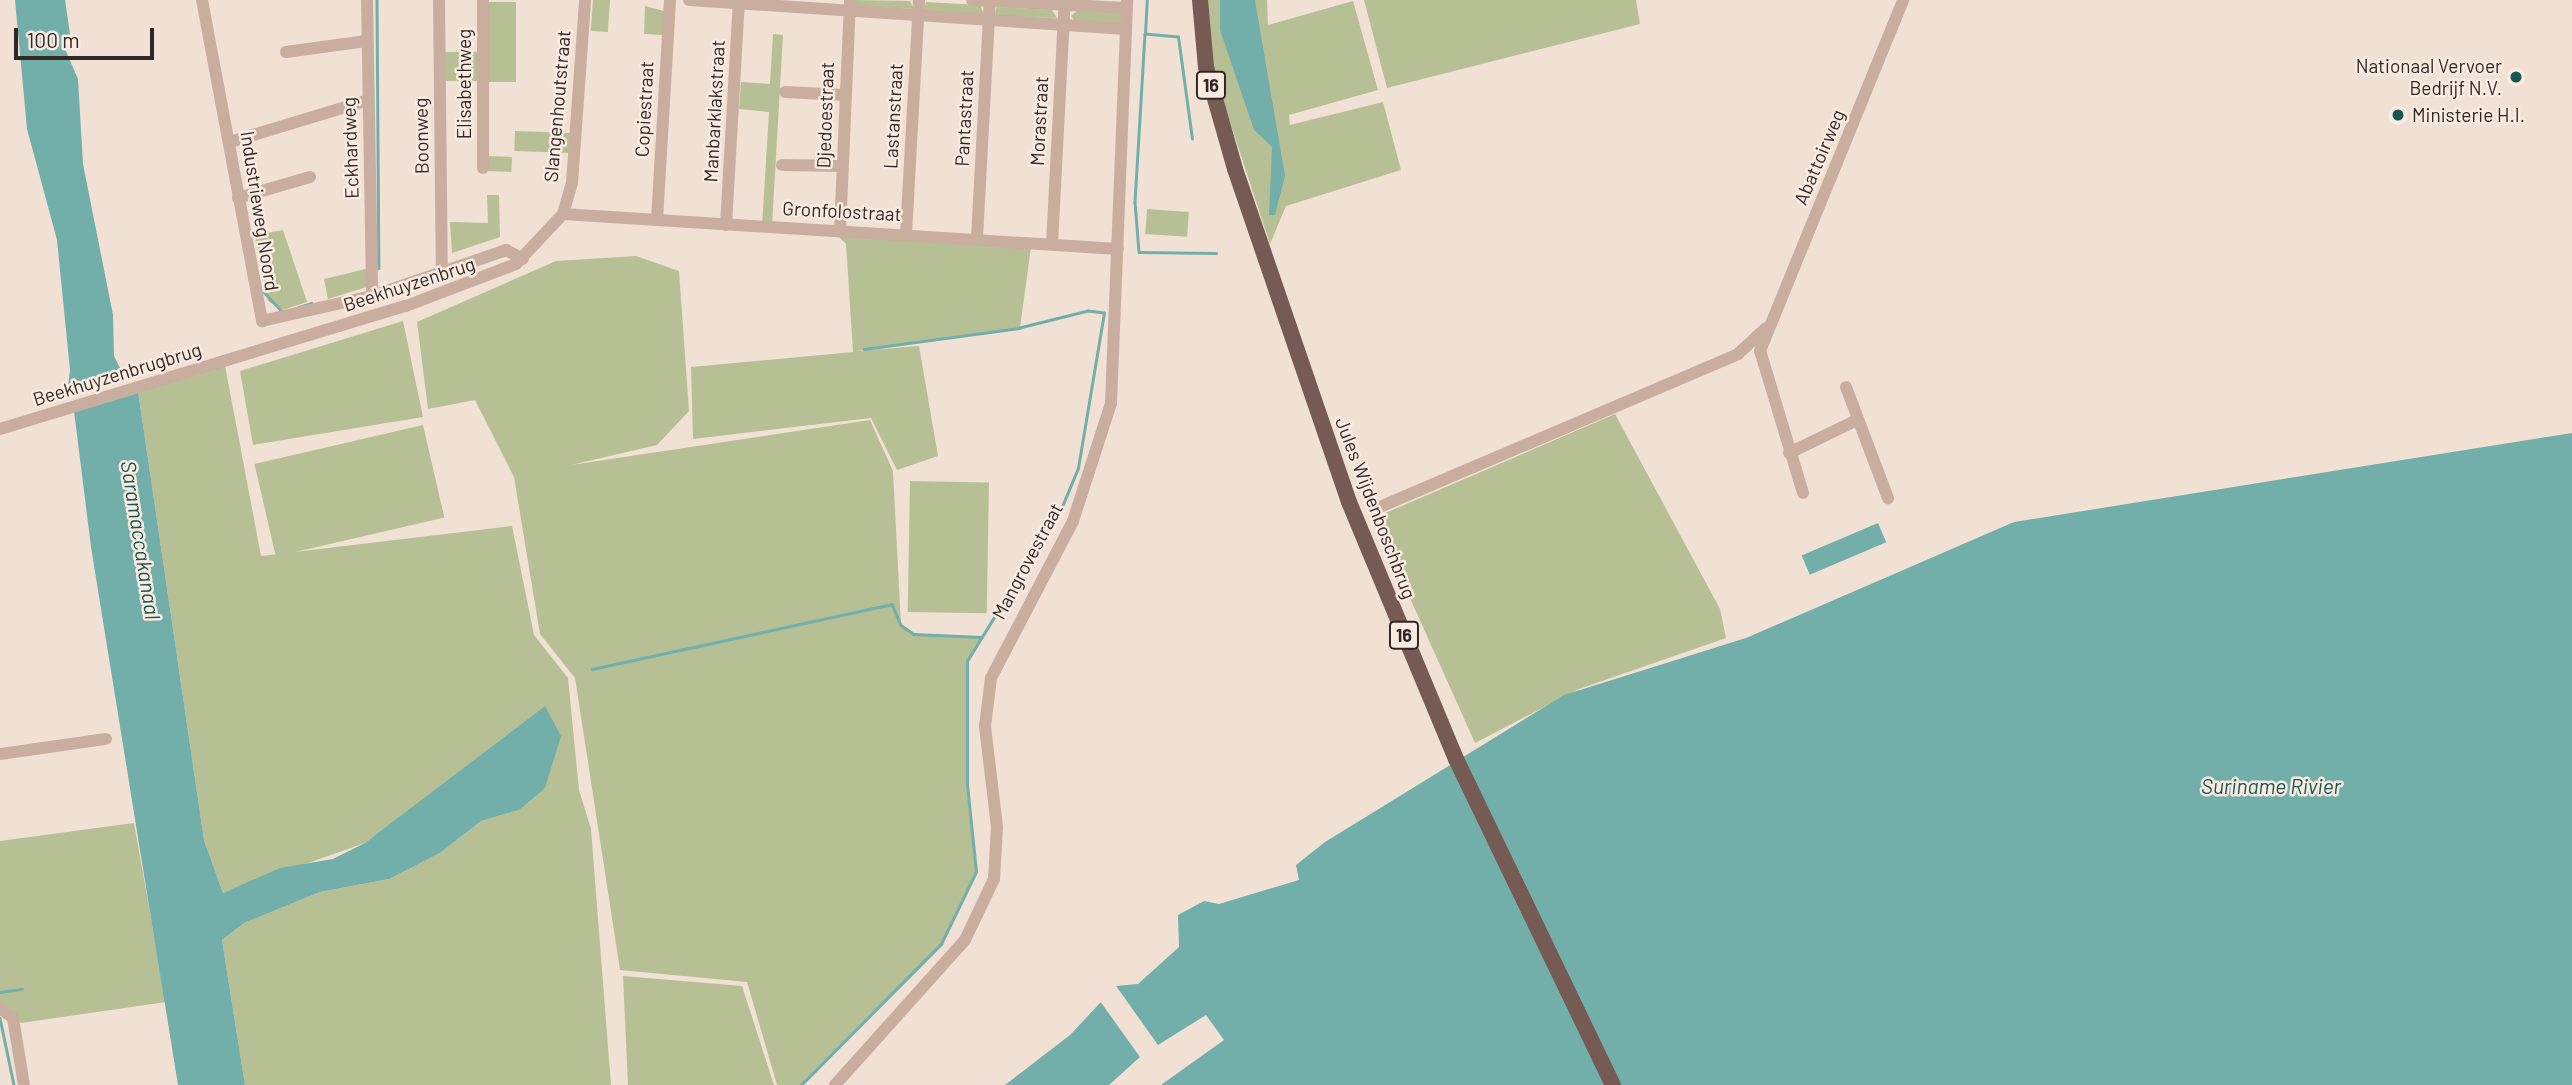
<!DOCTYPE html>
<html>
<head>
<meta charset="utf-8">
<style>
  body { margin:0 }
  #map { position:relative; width:2572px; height:1085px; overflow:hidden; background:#f1e0d4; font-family:Barlow,sans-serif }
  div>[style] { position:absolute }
  .green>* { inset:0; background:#b7c094; transform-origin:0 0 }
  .water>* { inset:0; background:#72afab; transform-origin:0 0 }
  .pier>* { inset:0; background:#f1e0d4 }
  .stream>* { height:2.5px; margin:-1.25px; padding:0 1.25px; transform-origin:1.25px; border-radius:1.25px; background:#72afab }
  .minor>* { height:12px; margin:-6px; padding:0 6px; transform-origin:6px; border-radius:6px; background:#c9aea0 }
  .major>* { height:16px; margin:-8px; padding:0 8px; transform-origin:8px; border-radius:8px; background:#765b54 }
  .dots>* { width:19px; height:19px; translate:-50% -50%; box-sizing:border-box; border:4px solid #f9ebe0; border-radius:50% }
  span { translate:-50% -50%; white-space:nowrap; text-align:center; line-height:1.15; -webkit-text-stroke:5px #f9ebe0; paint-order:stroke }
  .shield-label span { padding:2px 5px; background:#f9ebe0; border:2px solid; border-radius:5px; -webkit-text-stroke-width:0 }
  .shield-label { font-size:18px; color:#332724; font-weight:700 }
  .poi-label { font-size:19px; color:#332724 }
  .right { translate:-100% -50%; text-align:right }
  .left { translate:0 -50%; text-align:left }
  .street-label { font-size:19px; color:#332724 }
  .water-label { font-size:21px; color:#185653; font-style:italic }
  .scale { position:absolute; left:14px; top:28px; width:140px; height:32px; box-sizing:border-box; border:4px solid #332724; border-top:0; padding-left:9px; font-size:21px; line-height:24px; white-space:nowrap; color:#332724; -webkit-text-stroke:5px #f9ebe0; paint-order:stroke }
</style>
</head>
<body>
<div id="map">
  <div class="green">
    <i style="left:610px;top:0;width:32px;height:17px;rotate:94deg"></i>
    <i style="clip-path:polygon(855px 0,910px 1px,914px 9px,856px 6px)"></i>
    <i style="clip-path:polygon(1207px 0,1267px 0,1268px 25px,1353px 1px,1378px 90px,1289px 115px,1290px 125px,1383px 102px,1401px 170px,1286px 206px,1270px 244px,1211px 64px)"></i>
    <i style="clip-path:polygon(1364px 0,1636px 0,1640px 24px,1387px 88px)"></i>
    <i style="left:486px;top:2px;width:30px;height:80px"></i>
    <i style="clip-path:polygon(926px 2px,980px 5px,984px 14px,924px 10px)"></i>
    <i style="clip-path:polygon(645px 6px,664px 11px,663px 35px,644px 34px)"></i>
    <i style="clip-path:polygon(997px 7px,1052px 10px,1057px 18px,994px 16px)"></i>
    <i style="clip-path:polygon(1078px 10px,1122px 13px,1122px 25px,1076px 23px,1071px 16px)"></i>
    <i style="clip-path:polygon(773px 34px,783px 35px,772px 226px,762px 226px,769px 112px,739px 109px,741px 82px,770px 84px)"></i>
    <i style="left:479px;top:52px;width:29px;height:35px;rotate:90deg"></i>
    <i style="left:515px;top:131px;width:57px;height:20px;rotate:2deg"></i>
    <i style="left:486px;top:156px;width:26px;height:15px;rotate:2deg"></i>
    <i style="clip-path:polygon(487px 195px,499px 195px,500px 237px,452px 253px,450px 222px,488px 223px)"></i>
    <i style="left:1147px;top:209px;width:42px;height:25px;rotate:4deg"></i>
    <i style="clip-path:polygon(283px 230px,307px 302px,283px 310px,268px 301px,255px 235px)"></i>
    <i style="clip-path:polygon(836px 234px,1031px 247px,1020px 328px,855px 351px,919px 346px,938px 456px,897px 470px,871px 418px,693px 439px,691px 367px,853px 352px,846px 244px)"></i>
    <i style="clip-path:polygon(636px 256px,679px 271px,689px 411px,657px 445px,571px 465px,870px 420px,893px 471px,901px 625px,914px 634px,982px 637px,967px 661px,967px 785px,976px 872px,941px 944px,801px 1085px,777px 1085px,747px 982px,620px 970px,575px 678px,540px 634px,514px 477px,475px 400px,428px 409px,417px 322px,556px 261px)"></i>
    <i style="clip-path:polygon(370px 268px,370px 286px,328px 299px,324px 279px)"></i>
    <i style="clip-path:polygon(403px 321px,423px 417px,253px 445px,240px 371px)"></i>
    <i style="clip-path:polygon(223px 355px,261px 556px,512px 526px,534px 635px,568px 678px,579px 790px,591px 829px,611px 1085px,245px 1085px,222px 940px,244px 923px,320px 892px,389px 879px,440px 853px,481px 821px,519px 810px,492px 751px,365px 843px,223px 893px,204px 840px,137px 384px)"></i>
    <i style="clip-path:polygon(1615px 414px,1720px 609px,1726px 638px,1579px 689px,1475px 743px,1374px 518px)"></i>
    <i style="left:423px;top:425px;width:95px;height:173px;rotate:77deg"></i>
    <i style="left:910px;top:481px;width:79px;height:131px;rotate:1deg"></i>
    <i style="clip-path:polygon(134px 823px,166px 1002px,21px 1023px,0 1003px,0 841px)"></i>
    <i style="clip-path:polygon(623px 976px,742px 986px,774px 1085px,628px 1085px)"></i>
  </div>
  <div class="water">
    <i style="clip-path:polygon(15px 0,65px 0,70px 34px,65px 49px,78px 79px,83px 164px,113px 315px,114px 356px,124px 376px,67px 395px,70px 370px,57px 240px,27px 129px)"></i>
    <i style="clip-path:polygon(1220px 0,1255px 0,1285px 176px,1275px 215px,1269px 215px,1272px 147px,1254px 130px,1220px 30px)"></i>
    <i style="clip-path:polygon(137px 384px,204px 840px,223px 893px,280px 868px,333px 859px,365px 843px,545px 706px,561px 736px,545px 788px,519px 810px,481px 821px,440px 853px,389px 879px,320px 892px,244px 923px,222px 940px,245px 1085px,178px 1085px,91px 547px,74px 411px)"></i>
    <i style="clip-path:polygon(2572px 433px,2572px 1085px,1005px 1085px,1070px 1035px,1116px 986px,1138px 984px,1179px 947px,1178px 915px,1204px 901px,1219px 904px,1299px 880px,1296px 865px,1325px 842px,1564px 695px,1746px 638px,2014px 522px)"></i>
    <i style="left:1878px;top:523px;width:21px;height:83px;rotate:67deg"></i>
  </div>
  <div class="pier">
    <i style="clip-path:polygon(1114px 983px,1158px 1045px,1206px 1015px,1224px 1040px,1161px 1085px,1109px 1085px,1140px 1057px,1097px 997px)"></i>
  </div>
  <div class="stream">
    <i style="left:377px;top:0;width:268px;rotate:89.6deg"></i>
    <i style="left:1145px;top:34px;width:34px;rotate:-87deg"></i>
    <i style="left:1192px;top:139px;width:103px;rotate:-97.8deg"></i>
    <i style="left:1178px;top:37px;width:33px;rotate:-175deg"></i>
    <i style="left:1145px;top:34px;width:168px;rotate:93.4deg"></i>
    <i style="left:1135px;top:202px;width:50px;rotate:85.4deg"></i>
    <i style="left:1139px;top:252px;width:77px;rotate:0.7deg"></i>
    <i style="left:264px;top:292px;width:26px;rotate:47deg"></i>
    <i style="left:299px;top:307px;width:13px;rotate:-18deg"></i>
    <i style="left:864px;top:349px;width:156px;rotate:-7.7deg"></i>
    <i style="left:592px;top:669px;width:307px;rotate:-12.2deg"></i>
    <i style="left:892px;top:604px;width:23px;rotate:67deg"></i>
    <i style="left:901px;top:625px;width:16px;rotate:35deg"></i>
    <i style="left:914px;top:634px;width:67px;rotate:2.6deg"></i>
    <i style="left:0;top:992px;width:22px;rotate:-8deg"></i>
    <i style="left:0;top:1018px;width:68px;rotate:78.2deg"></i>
    <i style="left:801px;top:1085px;width:199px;rotate:-45.2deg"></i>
    <i style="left:941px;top:944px;width:80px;rotate:-64.1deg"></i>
    <i style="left:976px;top:872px;width:87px;rotate:-95.9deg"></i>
    <i style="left:967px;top:785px;width:124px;rotate:-90deg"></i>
    <i style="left:967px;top:661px;width:179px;rotate:-58.3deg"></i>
    <i style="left:1061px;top:509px;width:44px;rotate:-67.5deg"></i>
    <i style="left:1078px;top:468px;width:157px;rotate:-80.5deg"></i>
    <i style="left:1104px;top:313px;width:16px;rotate:-173deg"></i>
    <i style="left:1088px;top:311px;width:70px;rotate:166deg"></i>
  </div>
  <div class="minor">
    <i style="left:202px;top:0;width:327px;rotate:79.4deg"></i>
    <i style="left:262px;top:321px;width:113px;rotate:-12.8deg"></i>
    <i style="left:372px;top:296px;width:142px;rotate:-18.9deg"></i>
    <i style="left:506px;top:250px;width:19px;rotate:28deg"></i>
    <i style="left:367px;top:0;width:296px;rotate:89deg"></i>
    <i style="left:439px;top:0;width:272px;rotate:89.4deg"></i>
    <i style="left:689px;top:0;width:438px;rotate:3.8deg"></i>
    <i style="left:972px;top:0;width:155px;rotate:3deg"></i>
    <i style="left:286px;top:52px;width:81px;rotate:-7.8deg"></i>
    <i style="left:785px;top:92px;width:59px;rotate:2.9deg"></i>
    <i style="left:230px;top:142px;width:144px;rotate:-16.9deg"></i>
    <i style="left:782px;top:165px;width:60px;rotate:1deg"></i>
    <i style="left:483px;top:168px;width:168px;rotate:-90deg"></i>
    <i style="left:238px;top:198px;width:75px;rotate:-16.3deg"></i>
    <i style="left:563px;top:214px;width:556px;rotate:3.61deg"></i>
    <i style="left:657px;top:220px;width:220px;rotate:-86.6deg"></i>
    <i style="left:726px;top:225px;width:225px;rotate:-86.7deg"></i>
    <i style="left:840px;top:231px;width:231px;rotate:-87.5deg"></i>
    <i style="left:906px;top:234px;width:234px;rotate:-86.8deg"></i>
    <i style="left:977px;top:238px;width:238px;rotate:-86.9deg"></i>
    <i style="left:1052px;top:244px;width:244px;rotate:-87deg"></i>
    <i style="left:1846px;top:387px;width:119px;rotate:69.3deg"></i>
    <i style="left:0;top:429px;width:424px;rotate:-16.9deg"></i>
    <i style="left:406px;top:306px;width:118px;rotate:-20.9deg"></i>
    <i style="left:516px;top:264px;width:69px;rotate:-46.8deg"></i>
    <i style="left:563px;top:214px;width:32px;rotate:-74deg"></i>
    <i style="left:572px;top:183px;width:183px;rotate:-85.9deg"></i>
    <i style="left:1789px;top:453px;width:76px;rotate:-25.9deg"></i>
    <i style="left:1803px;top:493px;width:148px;rotate:-106.8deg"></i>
    <i style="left:1760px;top:351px;width:379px;rotate:-67.8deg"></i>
    <i style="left:1382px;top:506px;width:387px;rotate:-23.1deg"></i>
    <i style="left:1738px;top:354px;width:38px;rotate:-43deg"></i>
    <i style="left:0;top:754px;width:107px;rotate:-8.1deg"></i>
    <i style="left:0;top:1008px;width:16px;rotate:38deg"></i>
    <i style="left:13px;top:1018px;width:68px;rotate:80.7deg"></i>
    <i style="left:835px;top:1085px;width:195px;rotate:-48.1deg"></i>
    <i style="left:965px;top:940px;width:68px;rotate:-64.6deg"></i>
    <i style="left:994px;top:879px;width:52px;rotate:-86.7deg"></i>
    <i style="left:997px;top:827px;width:102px;rotate:-96.8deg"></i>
    <i style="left:985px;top:726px;width:48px;rotate:-82.9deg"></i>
    <i style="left:991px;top:678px;width:177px;rotate:-62.4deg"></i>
    <i style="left:1073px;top:521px;width:124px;rotate:-72.1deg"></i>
    <i style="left:1111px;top:403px;width:403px;rotate:-87.7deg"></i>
  </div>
  <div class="major">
    <i style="left:1200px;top:0;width:67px;rotate:84.9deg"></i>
    <i style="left:1206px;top:67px;width:106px;rotate:74.1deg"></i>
    <i style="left:1235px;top:169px;width:352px;rotate:71.1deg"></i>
    <i style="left:1349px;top:502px;width:278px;rotate:67.4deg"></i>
    <i style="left:1456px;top:759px;width:362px;rotate:64.3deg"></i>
  </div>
  <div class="dots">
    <i style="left:2516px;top:77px;background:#185653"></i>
    <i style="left:2398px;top:115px;background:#185653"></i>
  </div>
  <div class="shield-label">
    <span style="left:1211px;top:85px">16</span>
    <span style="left:1404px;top:635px">16</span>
  </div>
  <div class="poi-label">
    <span class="right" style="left:2502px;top:77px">Nationaal Vervoer<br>Bedrijf N.V.</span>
    <span class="left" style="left:2412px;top:115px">Ministerie H.I.</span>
  </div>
  <div class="street-label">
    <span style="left:464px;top:84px;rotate:-90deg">Elisabethweg</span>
    <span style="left:557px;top:106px;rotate:-85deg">Slangenhoutstraat</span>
    <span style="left:644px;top:109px;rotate:-87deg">Copiestraat</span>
    <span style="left:714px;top:111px;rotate:-87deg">Manbarklakstraat</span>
    <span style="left:825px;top:115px;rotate:-88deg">Djedoestraat</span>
    <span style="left:893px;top:116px;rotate:-87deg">Lastanstraat</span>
    <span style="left:964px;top:118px;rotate:-87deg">Pantastraat</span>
    <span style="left:1039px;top:121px;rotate:-87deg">Morastraat</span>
    <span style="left:421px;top:136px;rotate:-91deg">Boonweg</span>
    <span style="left:350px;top:148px;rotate:-92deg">Eckhardweg</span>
    <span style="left:1819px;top:157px;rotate:-67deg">Abattoirweg</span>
    <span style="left:260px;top:211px;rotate:81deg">Industrieweg Noord</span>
    <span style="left:842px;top:211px;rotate:3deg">Gronfolostraat</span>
    <span style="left:409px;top:284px;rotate:-18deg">Beekhuyzenbrug</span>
    <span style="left:117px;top:374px;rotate:-17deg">Beekhuyzenbrugbrug</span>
    <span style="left:1376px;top:508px;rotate:69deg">Jules Wijdenboschbrug</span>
    <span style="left:1027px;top:561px;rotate:-62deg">Mangrovestraat</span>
  </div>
  <div class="water-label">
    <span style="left:141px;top:540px;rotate:81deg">Saramaccakanaal</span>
    <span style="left:2271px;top:786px">Suriname Rivier</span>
  </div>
  <div class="scale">100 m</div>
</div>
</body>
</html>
